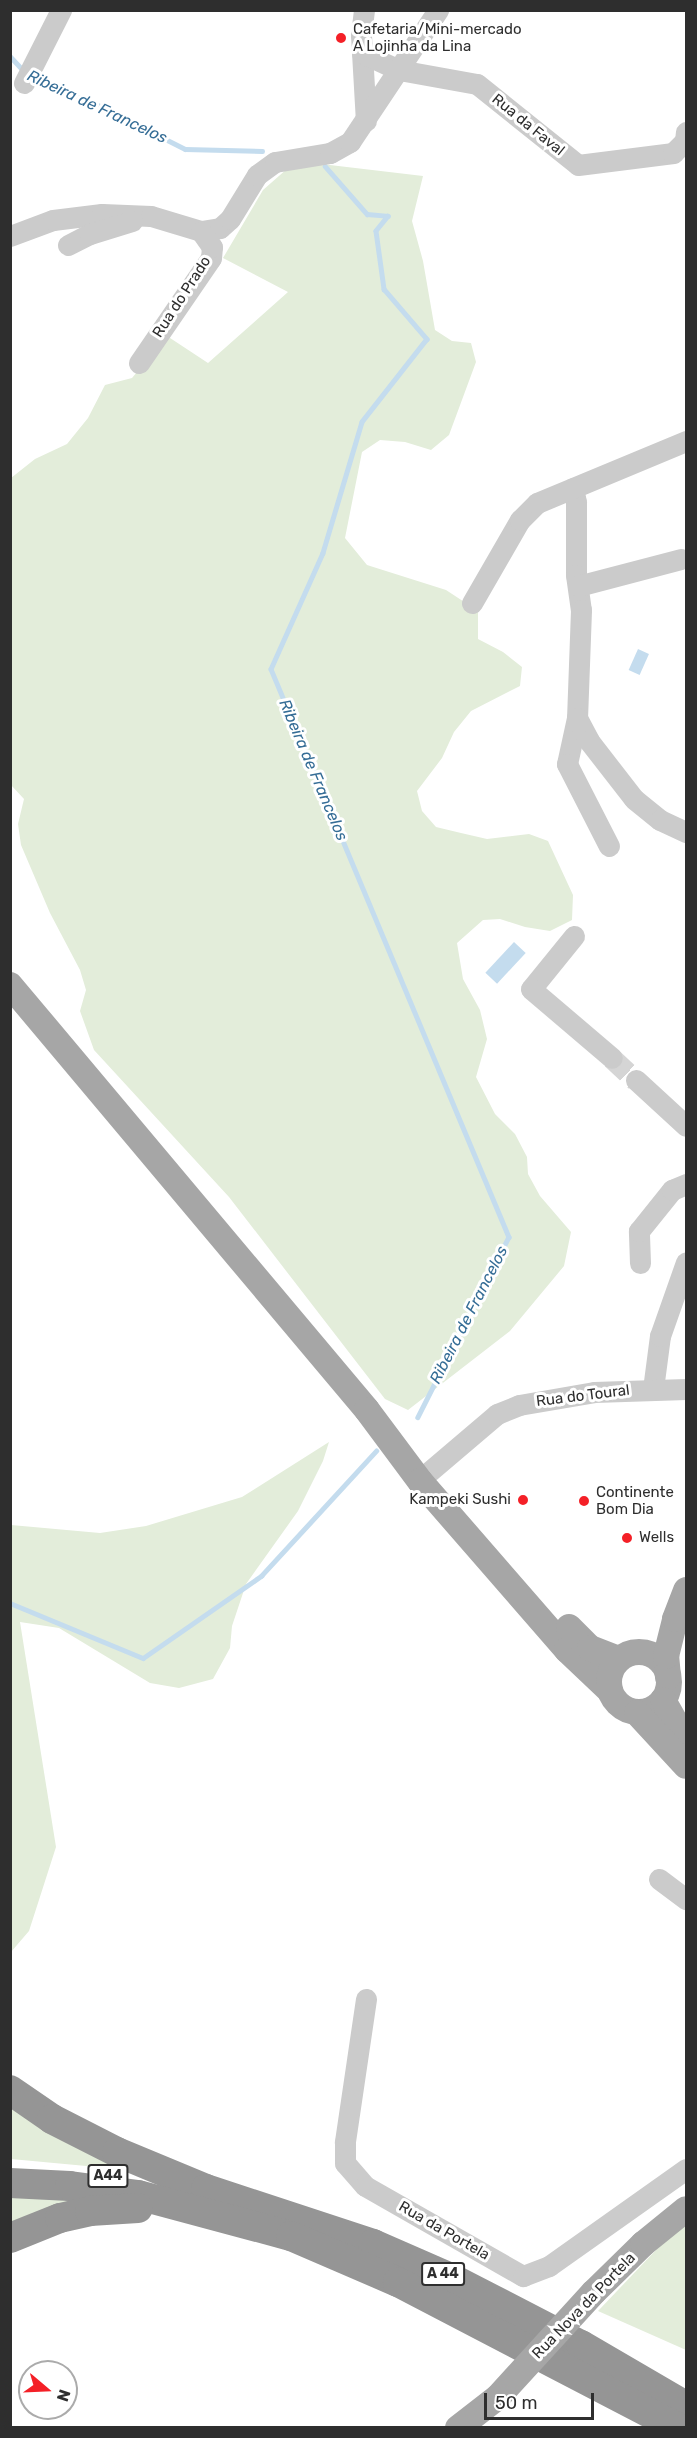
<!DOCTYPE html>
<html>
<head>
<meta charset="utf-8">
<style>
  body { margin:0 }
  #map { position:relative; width:697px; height:2438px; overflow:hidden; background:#fff; font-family:Rubik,sans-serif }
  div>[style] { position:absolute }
  .green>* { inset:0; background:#e3edda }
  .water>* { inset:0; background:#c4dcee; transform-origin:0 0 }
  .stream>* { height:4.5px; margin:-2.25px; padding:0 2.25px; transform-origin:2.25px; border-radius:2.25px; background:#c4dcee }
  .minor-tunnel>* { height:21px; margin-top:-10.5px; transform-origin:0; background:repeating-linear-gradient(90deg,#d5d5d5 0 21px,transparent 0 31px) }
  .minor>* { height:21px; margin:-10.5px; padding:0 10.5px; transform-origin:10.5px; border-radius:10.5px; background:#cbcbcb }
  .major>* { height:26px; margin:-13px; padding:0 13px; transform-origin:13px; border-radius:13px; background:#a6a6a6 }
  .major>.ring { margin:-13px; padding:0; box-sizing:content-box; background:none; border:26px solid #a6a6a6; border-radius:50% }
  .highway>* { height:30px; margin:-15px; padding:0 15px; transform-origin:15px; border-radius:15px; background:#959595 }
  .major-bridge>* { height:26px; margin:-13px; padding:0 13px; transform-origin:13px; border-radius:13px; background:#a6a6a6 }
  .dots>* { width:16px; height:16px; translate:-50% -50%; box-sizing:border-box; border:3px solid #fff; border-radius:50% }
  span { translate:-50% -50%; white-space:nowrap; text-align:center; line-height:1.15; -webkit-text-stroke:6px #fff; paint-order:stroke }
  .shield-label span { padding:2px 4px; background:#fff; border:2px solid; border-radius:4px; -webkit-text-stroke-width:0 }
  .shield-label { font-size:14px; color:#2e2e2e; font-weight:700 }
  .poi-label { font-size:15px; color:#2e2e2e }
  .left { translate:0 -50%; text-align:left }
  .right { translate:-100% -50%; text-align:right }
  .street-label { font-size:15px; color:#2e2e2e }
  .water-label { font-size:16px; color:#356d96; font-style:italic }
  .frame { position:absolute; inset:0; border:12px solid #2e2e2e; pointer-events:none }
  .north { position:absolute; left:18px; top:2360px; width:60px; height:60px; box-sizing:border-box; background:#fff; border:2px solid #ababab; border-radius:50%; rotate:109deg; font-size:16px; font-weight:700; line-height:24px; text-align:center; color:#2e2e2e }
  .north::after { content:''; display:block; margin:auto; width:21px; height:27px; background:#f42027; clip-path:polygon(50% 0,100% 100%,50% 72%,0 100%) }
  .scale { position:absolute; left:484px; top:2393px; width:110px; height:27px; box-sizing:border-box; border:3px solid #2e2e2e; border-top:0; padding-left:8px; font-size:18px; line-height:21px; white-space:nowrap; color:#2e2e2e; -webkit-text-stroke:4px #fff; paint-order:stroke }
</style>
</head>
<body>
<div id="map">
  <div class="green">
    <i style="clip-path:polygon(296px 161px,423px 176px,412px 221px,423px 261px,435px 330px,452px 341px,471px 343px,476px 362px,449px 435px,431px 450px,405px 442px,380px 440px,362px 452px,345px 538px,367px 565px,446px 590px,478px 611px,478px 639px,503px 652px,522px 667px,520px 686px,471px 711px,454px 732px,442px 758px,417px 791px,422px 811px,436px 827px,461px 833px,487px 839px,529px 834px,548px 841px,573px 895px,572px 920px,550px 931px,525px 927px,500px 919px,483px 920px,457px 943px,463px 979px,480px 1010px,487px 1039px,476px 1077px,495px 1114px,515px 1134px,527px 1157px,528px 1174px,540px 1196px,571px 1232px,564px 1266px,510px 1331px,408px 1410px,385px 1399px,229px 1197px,94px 1050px,80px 1011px,86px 990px,80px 970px,50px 913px,21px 845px,18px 824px,24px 799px,11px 785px,11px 478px,35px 459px,67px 444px,88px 418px,105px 385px,132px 378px,167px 336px,208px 363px,288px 292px,223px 258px,263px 190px)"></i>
    <i style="clip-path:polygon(329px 1442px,323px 1461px,298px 1511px,246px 1584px,232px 1626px,230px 1648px,213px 1679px,179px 1688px,150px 1683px,59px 1628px,20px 1622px,56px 1847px,29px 1931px,11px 1952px,11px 1525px,100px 1533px,146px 1526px,242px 1497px)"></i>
    <i style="clip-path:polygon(10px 2098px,140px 2171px,11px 2159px)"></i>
    <i style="clip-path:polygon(11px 2192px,109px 2200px,11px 2231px)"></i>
    <i style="clip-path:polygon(686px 2223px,686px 2350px,598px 2311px,657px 2249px)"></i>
  </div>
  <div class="water">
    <i style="left:638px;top:649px;width:12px;height:23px;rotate:24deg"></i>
    <i style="left:514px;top:942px;width:16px;height:42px;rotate:43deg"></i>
  </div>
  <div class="stream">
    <i style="left:10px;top:56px;width:18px;rotate:47deg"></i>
    <i style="left:31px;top:79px;width:65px;rotate:20.7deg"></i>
    <i style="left:92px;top:102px;width:104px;rotate:26.8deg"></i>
    <i style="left:185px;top:149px;width:77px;rotate:1.5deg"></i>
    <i style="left:325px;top:166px;width:64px;rotate:48.8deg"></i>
    <i style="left:367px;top:214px;width:21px;rotate:5deg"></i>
    <i style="left:388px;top:216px;width:19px;rotate:129deg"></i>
    <i style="left:376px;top:231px;width:59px;rotate:82.1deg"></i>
    <i style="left:384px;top:289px;width:66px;rotate:49.3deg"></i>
    <i style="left:427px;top:339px;width:105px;rotate:128.1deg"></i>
    <i style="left:362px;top:422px;width:137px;rotate:106.6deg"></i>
    <i style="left:323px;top:553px;width:127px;rotate:114.1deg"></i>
    <i style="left:271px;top:669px;width:616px;rotate:67.27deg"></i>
    <i style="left:509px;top:1237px;width:202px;rotate:116.8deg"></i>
    <i style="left:10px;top:1603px;width:144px;rotate:22.5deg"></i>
    <i style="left:143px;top:1658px;width:144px;rotate:-34.8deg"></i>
    <i style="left:261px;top:1576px;width:170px;rotate:-47.4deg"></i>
  </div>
  <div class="minor-tunnel">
    <i style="left:612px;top:1058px;width:33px;rotate:43deg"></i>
  </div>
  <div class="minor">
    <i style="left:364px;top:10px;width:25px;rotate:97deg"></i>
    <i style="left:361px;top:35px;width:86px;rotate:86.7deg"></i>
    <i style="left:362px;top:53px;width:41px;rotate:24.7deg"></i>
    <i style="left:399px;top:70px;width:79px;rotate:10.2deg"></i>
    <i style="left:477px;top:84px;width:129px;rotate:38.7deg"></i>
    <i style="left:578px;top:165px;width:96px;rotate:-7.2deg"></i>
    <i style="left:673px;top:153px;width:17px;rotate:-45deg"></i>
    <i style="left:685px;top:141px;width:9px;rotate:-84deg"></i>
    <i style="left:24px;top:83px;width:82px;rotate:-63.1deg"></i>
    <i style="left:10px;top:236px;width:46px;rotate:-20.4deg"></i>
    <i style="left:53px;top:220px;width:49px;rotate:-7deg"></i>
    <i style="left:102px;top:214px;width:49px;rotate:2.3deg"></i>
    <i style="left:151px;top:216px;width:52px;rotate:16.7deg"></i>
    <i style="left:201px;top:231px;width:19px;rotate:-9deg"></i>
    <i style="left:220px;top:228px;width:13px;rotate:-42deg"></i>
    <i style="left:230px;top:219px;width:52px;rotate:-58.5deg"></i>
    <i style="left:257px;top:175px;width:22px;rotate:-36deg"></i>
    <i style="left:275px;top:162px;width:56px;rotate:-9.3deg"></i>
    <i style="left:330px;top:153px;width:23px;rotate:-29deg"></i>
    <i style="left:350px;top:142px;width:159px;rotate:-56.3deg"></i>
    <i style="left:68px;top:245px;width:25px;rotate:-27deg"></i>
    <i style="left:90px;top:234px;width:44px;rotate:-17.2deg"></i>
    <i style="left:139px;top:363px;width:127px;rotate:-55.6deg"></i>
    <i style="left:211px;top:258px;width:11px;rotate:-85deg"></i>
    <i style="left:212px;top:247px;width:19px;rotate:-125deg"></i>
    <i style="left:573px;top:488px;width:14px;rotate:78deg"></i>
    <i style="left:576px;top:502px;width:73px;rotate:90deg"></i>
    <i style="left:576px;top:575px;width:35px;rotate:82deg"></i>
    <i style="left:581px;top:610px;width:108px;rotate:92.1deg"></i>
    <i style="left:577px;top:718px;width:47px;rotate:102.3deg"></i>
    <i style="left:567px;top:764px;width:92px;rotate:62.9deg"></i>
    <i style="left:578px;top:586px;width:106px;rotate:-14.7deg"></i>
    <i style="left:472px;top:603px;width:96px;rotate:-60deg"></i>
    <i style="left:520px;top:520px;width:24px;rotate:-45deg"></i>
    <i style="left:537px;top:503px;width:161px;rotate:-22.6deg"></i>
    <i style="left:577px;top:718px;width:26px;rotate:62deg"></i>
    <i style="left:589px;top:741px;width:73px;rotate:52.2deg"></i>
    <i style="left:634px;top:799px;width:33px;rotate:39deg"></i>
    <i style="left:660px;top:820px;width:29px;rotate:25deg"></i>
    <i style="left:574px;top:936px;width:68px;rotate:129.1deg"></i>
    <i style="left:531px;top:989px;width:106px;rotate:40.4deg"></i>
    <i style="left:636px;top:1080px;width:68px;rotate:42.6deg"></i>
    <i style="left:640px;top:1263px;width:32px;rotate:-92deg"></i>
    <i style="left:639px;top:1231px;width:53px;rotate:-51.2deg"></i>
    <i style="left:672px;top:1190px;width:15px;rotate:-23deg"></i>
    <i style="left:653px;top:1389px;width:53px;rotate:-82.5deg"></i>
    <i style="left:660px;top:1336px;width:78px;rotate:-70.6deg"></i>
    <i style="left:430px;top:1471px;width:88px;rotate:-40.4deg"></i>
    <i style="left:497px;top:1414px;width:24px;rotate:-22deg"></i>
    <i style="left:519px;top:1405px;width:76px;rotate:-9.8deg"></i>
    <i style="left:594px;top:1392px;width:92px;rotate:-1.9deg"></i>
    <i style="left:659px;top:1879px;width:34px;rotate:37deg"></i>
    <i style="left:366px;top:1999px;width:145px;rotate:98.4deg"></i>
    <i style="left:345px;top:2142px;width:21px;rotate:90deg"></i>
    <i style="left:345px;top:2163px;width:30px;rotate:49deg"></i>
    <i style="left:365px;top:2186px;width:182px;rotate:29.7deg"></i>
    <i style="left:523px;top:2276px;width:28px;rotate:-21deg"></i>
    <i style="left:549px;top:2266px;width:168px;rotate:-35.3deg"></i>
  </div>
  <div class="major">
    <i style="left:10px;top:985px;width:555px;rotate:49.97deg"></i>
    <i style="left:367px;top:1410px;width:89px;rotate:53.3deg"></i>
    <i style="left:420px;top:1481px;width:224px;rotate:49deg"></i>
    <i style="left:567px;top:1650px;width:59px;rotate:43.6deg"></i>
    <i style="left:569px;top:1627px;width:30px;rotate:45deg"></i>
    <i style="left:590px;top:1648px;width:31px;rotate:21deg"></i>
    <i class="ring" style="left:609px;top:1652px;width:34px;height:34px"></i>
    <i style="left:668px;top:1677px;width:21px;rotate:-95deg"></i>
    <i style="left:666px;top:1656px;width:38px;rotate:-76deg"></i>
    <i style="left:675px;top:1619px;width:31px;rotate:-69deg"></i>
    <i style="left:663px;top:1700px;width:47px;rotate:60.7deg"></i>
    <i style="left:637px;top:1713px;width:72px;rotate:47.2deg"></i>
    <i style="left:594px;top:2292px;width:69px;rotate:-44.4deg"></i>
    <i style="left:643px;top:2244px;width:55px;rotate:-39.1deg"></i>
    <i style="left:458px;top:2428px;width:51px;rotate:-37.8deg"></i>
  </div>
  <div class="highway">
    <i style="left:10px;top:2090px;width:51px;rotate:34.6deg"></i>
    <i style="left:52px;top:2119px;width:73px;rotate:26.9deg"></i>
    <i style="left:117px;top:2152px;width:96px;rotate:22.6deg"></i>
    <i style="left:206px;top:2189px;width:176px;rotate:18.2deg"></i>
    <i style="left:373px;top:2244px;width:85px;rotate:23.6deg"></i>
    <i style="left:451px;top:2278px;width:146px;rotate:27.3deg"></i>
    <i style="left:581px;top:2345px;width:121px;rotate:30.2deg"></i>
    <i style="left:10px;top:2183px;width:60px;rotate:2.9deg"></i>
    <i style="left:70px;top:2186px;width:69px;rotate:7.5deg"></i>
    <i style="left:138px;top:2195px;width:158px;rotate:15deg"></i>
    <i style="left:291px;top:2236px;width:116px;rotate:23.3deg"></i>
    <i style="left:398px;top:2282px;width:317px;rotate:27.5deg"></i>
    <i style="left:10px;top:2238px;width:54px;rotate:-21.8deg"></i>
    <i style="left:60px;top:2218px;width:31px;rotate:-13deg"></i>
    <i style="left:90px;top:2211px;width:48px;rotate:-3.6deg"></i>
  </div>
  <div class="major-bridge">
    <i style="left:498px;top:2397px;width:142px;rotate:-47.6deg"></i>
  </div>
  <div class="dots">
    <i style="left:341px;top:38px;background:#f42027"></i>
    <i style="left:523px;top:1500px;background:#f42027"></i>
    <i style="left:584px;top:1501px;background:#f42027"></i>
    <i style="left:627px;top:1538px;background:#f42027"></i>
  </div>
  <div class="shield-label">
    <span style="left:108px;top:2176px">A44</span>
    <span style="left:443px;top:2274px">A 44</span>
  </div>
  <div class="poi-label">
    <span class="left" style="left:353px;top:38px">Cafetaria/Mini-mercado<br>A Lojinha da Lina</span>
    <span class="left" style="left:596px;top:1501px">Continente<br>Bom Dia</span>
    <span class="right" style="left:511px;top:1500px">Kampeki Sushi</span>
    <span class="left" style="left:639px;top:1538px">Wells</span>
  </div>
  <div class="street-label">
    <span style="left:528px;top:125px;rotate:39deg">Rua da Faval</span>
    <span style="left:182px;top:297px;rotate:-57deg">Rua do Prado</span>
    <span style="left:583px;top:1396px;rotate:-7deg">Rua do Toural</span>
    <span style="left:444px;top:2231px;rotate:30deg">Rua da Portela</span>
    <span style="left:584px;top:2306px;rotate:-46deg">Rua Nova da Portela</span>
  </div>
  <div class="water-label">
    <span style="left:97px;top:107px;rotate:25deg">Ribeira de Francelos</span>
    <span style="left:313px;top:770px;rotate:67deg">Ribeira de Francelos</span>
    <span style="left:469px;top:1315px;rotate:-63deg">Ribeira de Francelos</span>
  </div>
  <div class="frame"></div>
  <div class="north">N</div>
  <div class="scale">50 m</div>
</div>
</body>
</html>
